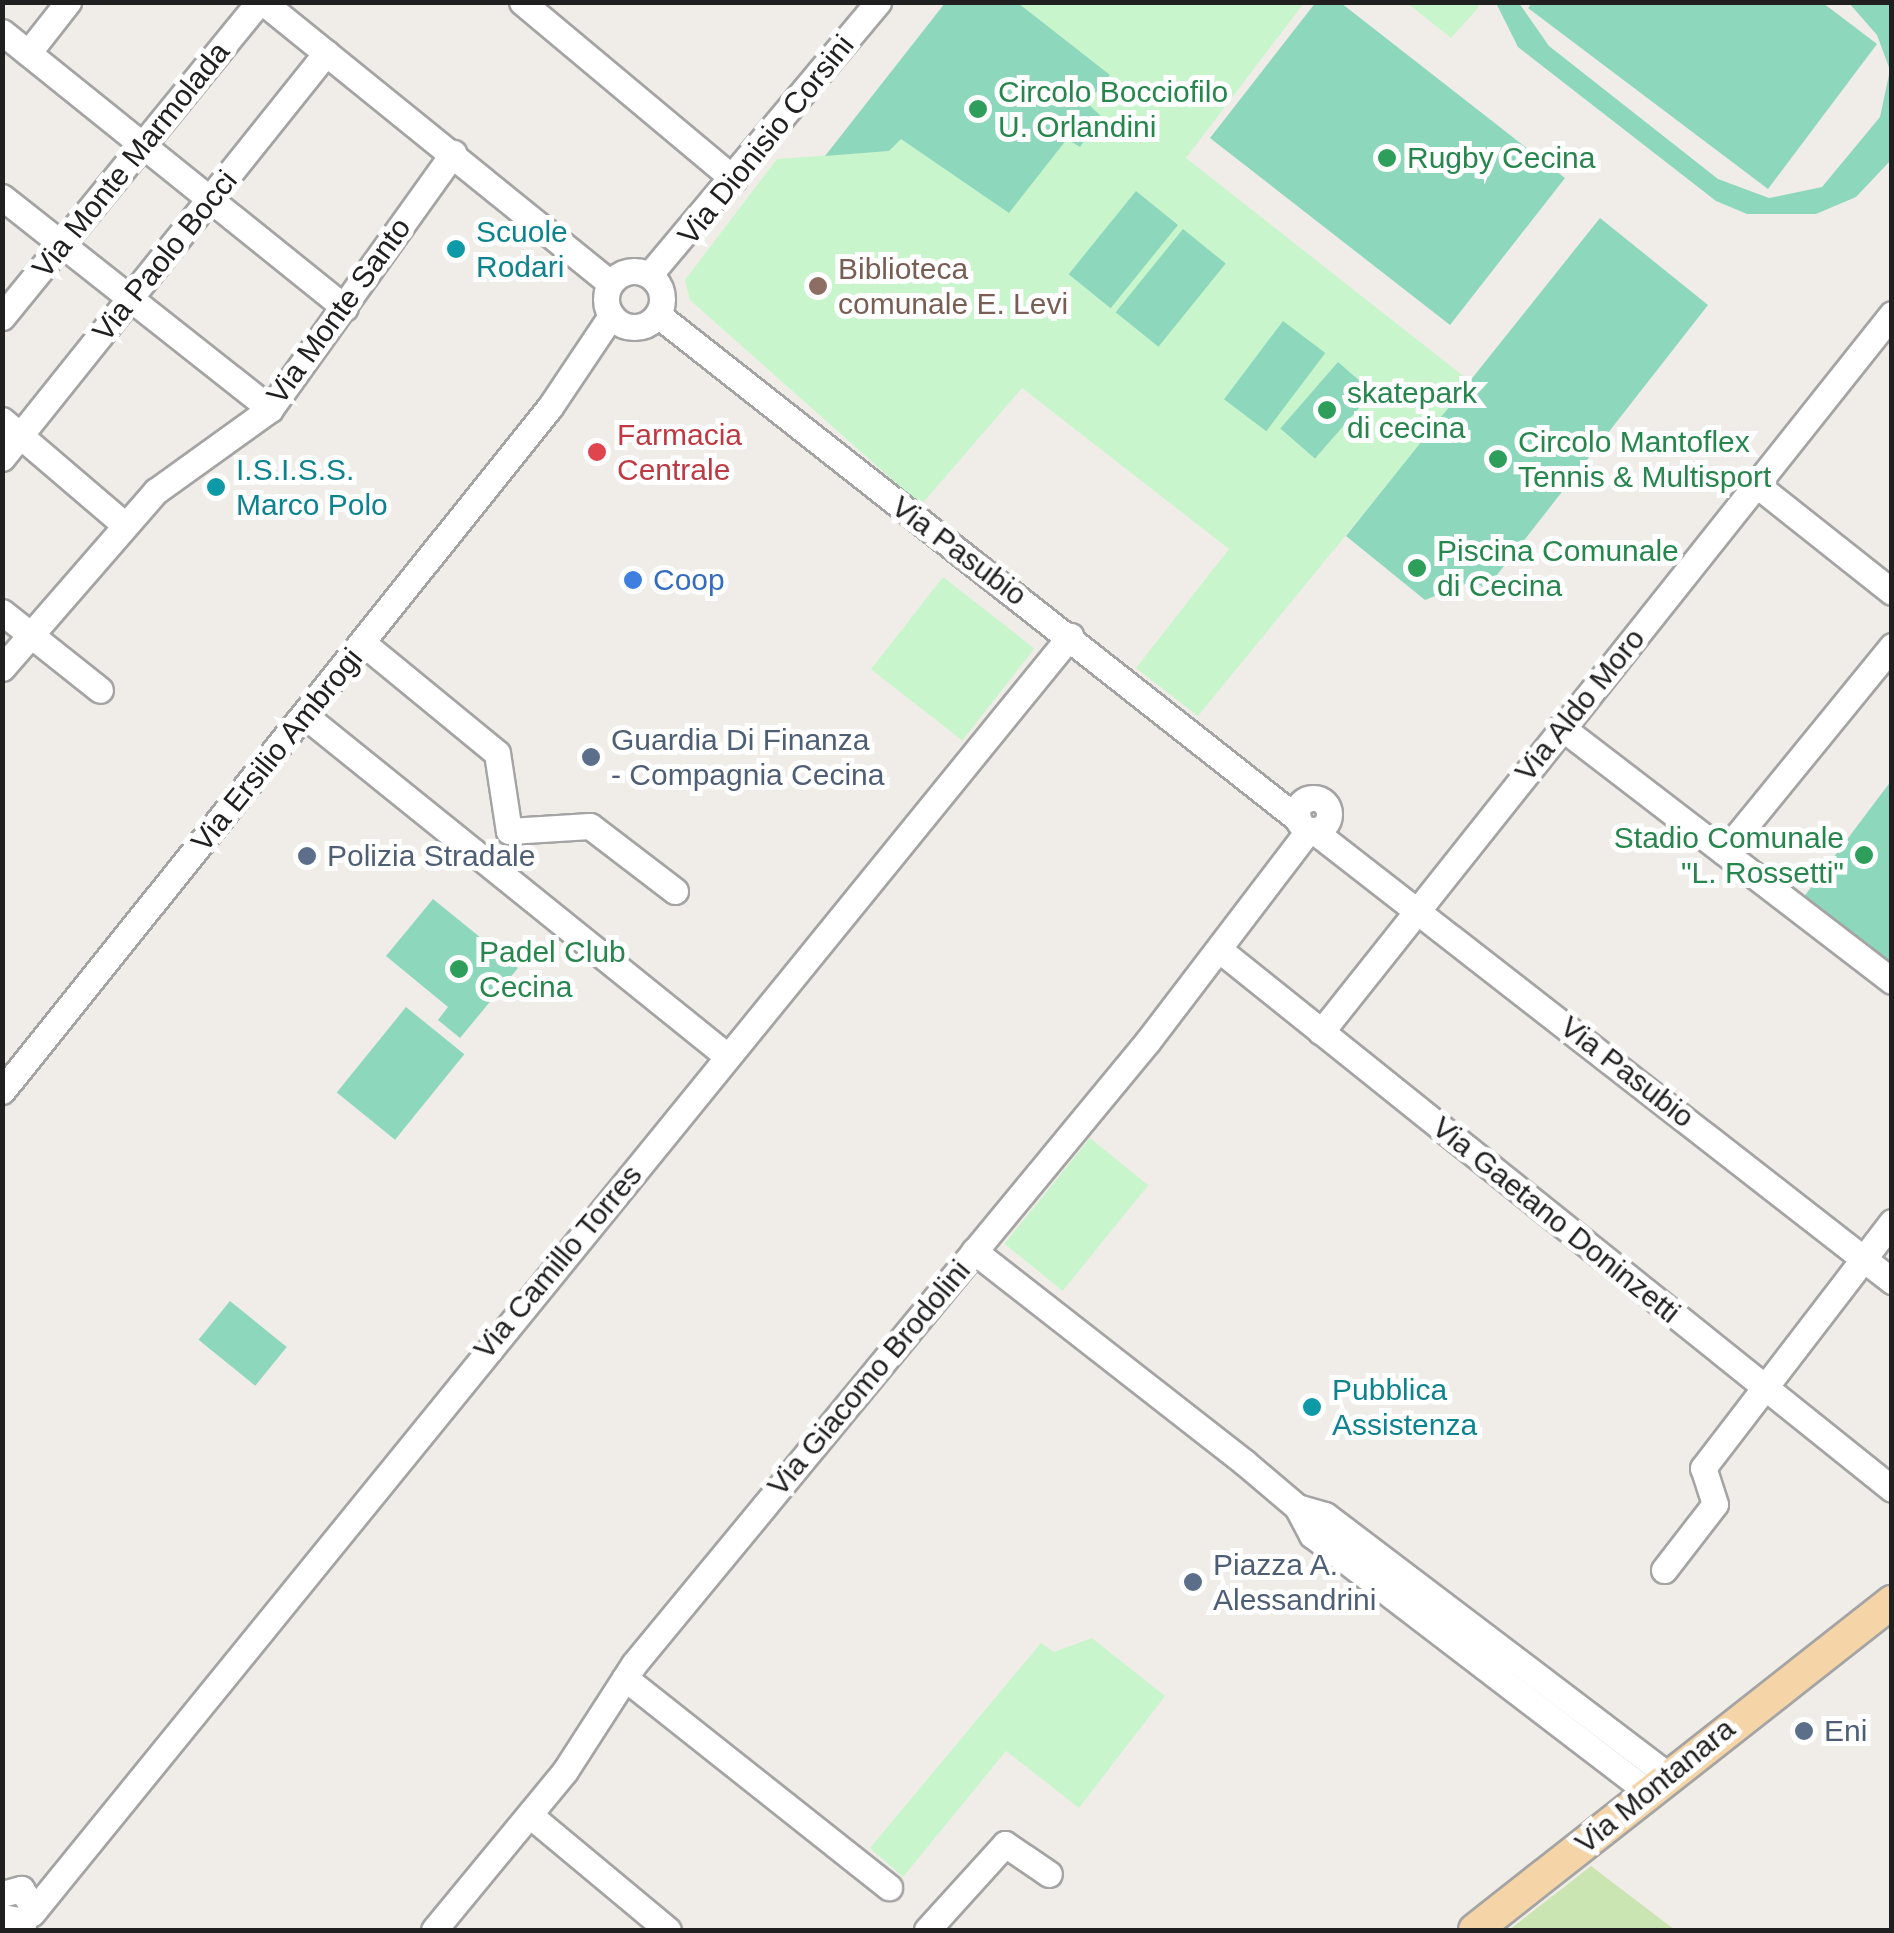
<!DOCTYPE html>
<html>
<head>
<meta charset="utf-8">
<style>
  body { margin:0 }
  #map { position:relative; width:1894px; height:1933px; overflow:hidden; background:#f0ede8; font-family:Helvetica,sans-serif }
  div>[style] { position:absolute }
  .grass>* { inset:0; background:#cbe5b2 }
  .park>* { inset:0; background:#c9f5cd; transform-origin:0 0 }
  .pitch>* { inset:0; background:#8dd8bc; transform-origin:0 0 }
  .roads { filter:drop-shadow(2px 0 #a4a4a4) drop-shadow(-2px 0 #a4a4a4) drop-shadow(0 2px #a4a4a4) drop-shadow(0 -2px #a4a4a4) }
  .minor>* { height:25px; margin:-12.5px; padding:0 12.5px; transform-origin:12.5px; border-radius:12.5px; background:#fff }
  .minor>.ring { margin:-12.5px; padding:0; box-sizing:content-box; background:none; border:25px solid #fff; border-radius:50% }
  .major>* { height:32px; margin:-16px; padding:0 16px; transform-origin:16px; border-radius:16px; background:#f5d4a8 }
  .dots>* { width:28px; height:28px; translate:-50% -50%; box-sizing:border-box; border:5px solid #fff; border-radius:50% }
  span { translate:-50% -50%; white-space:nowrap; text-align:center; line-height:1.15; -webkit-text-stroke:10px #fff; paint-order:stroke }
  .leisure-label { font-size:30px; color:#27864d }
  .left { translate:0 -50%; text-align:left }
  .right { translate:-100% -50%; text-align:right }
  .street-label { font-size:30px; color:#202020 }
  .culture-label { font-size:30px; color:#0d838f }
  .education-label { font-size:30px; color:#785e54 }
  .health-label { font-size:30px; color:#be3a42 }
  .shop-label { font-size:30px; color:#366cbe }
  .service-label { font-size:30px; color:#4e5e75 }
  .frame { position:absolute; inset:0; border:5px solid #202020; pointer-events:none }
</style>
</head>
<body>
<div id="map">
  <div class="grass">
    <i style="clip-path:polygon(1591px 1866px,1675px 1930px,1509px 1930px)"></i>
  </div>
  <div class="park">
    <i style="clip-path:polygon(1018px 3px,1304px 3px,1186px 158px,1471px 382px,1198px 716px,1136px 668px,1229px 549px,1022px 388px,921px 505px,690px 300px,685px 280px,777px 159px,889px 151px,901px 138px,1009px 212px,1067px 138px,1079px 146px,1086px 103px,1109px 76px)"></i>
    <i style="clip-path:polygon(1407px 3px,1478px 3px,1479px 7px,1451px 38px)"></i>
    <i style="left:943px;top:577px;width:116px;height:117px;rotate:38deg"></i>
    <i style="left:1090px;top:1138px;width:75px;height:136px;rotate:39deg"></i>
    <i style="clip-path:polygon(1092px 1638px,1165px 1696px,1079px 1808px,1006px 1751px,903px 1877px,870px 1848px,1041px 1643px,1054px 1652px)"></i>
  </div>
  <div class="pitch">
    <i style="clip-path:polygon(1316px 2px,1341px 3px,1565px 178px,1450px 325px,1210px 138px)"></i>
    <i style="clip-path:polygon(1533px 2px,1823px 3px,1877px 44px,1768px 189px,1528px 8px)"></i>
    <i style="clip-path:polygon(945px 3px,1018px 3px,1110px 75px,1087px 103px,1101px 116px,1080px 147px,1067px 139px,1009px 213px,901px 139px,889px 151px,825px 156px)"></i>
    <i style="clip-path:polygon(1496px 3px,1519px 3px,1549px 46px,1718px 179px,1769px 198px,1822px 187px,1880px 117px,1890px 70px,1877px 35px,1849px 3px,1889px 3px,1892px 5px,1891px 160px,1856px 197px,1816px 214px,1747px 214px,1716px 201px,1518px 47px)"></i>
    <i style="left:1136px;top:191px;width:54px;height:107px;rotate:39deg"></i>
    <i style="clip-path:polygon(1600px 218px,1708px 305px,1486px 589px,1473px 581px,1425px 600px,1346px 536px)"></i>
    <i style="left:1183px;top:229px;width:55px;height:107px;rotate:39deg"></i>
    <i style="left:1283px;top:321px;width:53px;height:98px;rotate:37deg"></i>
    <i style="left:1338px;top:362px;width:46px;height:88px;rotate:41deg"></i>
    <i style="clip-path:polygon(1891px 781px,1891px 966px,1803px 898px)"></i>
    <i style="clip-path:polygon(433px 899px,518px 968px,460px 1038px,438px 1020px,448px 1007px,386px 956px)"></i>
    <i style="left:406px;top:1007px;width:75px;height:110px;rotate:39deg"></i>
    <i style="left:230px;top:1301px;width:73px;height:50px;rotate:39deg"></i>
  </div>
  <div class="roads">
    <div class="minor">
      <i style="left:263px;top:2px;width:447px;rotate:39deg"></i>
      <i style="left:522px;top:2px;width:276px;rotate:39.9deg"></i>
      <i style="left:2px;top:32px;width:440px;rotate:38.8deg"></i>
      <i style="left:28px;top:53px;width:65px;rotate:-51.9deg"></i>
      <i style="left:2px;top:197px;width:342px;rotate:38.3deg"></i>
      <i class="ring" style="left:606px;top:271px;width:31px;height:31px"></i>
      <i style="left:650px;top:274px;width:355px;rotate:-50deg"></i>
      <i style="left:658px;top:315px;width:815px;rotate:38.22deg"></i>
      <i style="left:2px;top:317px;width:407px;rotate:-50.8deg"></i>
      <i style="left:2px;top:420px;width:162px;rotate:40.5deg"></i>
      <i style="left:2px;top:458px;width:519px;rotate:-51.34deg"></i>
      <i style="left:1757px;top:485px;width:172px;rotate:38.4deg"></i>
      <i style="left:2px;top:612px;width:125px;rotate:38.5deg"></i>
      <i style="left:363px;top:643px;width:173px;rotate:39.4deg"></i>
      <i style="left:497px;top:753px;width:79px;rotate:81.3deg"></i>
      <i style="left:509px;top:831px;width:81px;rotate:-3.5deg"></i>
      <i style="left:590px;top:826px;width:107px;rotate:37.4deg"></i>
      <i style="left:2px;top:668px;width:235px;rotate:-49deg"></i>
      <i style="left:156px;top:491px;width:140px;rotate:-35.7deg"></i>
      <i style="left:270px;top:409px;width:315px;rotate:-54.4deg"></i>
      <i style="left:304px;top:715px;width:543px;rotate:38.87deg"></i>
      <i style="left:1561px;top:727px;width:417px;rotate:37.5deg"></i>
      <i class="ring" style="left:1297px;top:798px;width:7px;height:7px"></i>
      <i style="left:1314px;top:831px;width:733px;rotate:37.9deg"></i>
      <i style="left:1724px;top:852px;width:266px;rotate:-50.8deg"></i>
      <i style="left:1221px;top:951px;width:860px;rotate:38.72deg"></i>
      <i style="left:1321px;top:1032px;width:917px;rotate:-51.51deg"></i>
      <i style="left:2px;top:1091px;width:876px;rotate:-51.3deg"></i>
      <i style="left:550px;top:407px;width:110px;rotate:-56.2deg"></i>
      <i style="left:974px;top:1251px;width:343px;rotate:38deg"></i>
      <i style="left:1244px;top:1462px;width:70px;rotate:40.3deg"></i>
      <i style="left:1297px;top:1507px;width:32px;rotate:62deg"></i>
      <i style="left:1312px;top:1535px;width:423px;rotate:37.4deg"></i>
      <i style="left:1297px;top:1507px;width:29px;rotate:16deg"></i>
      <i style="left:1325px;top:1515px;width:432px;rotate:37.2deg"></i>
      <i style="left:1664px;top:1570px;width:83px;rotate:-52.3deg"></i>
      <i style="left:1715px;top:1504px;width:38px;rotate:-108deg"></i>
      <i style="left:1703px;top:1468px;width:310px;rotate:-52.5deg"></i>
      <i style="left:625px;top:1678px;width:337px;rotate:38.4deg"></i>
      <i style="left:531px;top:1816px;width:178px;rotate:39.8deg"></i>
      <i style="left:2px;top:1894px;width:20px;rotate:-15deg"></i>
      <i style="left:21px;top:1889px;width:22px;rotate:56deg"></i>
      <i style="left:33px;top:1907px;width:17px;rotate:123deg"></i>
      <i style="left:24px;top:1921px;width:22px;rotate:-170deg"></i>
      <i style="left:32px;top:1913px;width:1646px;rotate:-50.89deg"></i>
      <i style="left:434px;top:1930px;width:206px;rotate:-50.5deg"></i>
      <i style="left:565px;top:1771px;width:127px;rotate:-57.2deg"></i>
      <i style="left:634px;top:1664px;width:808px;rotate:-50.48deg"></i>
      <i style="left:1148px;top:1041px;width:265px;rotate:-52.7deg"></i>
      <i style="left:927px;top:1930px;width:116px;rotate:-47.8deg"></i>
      <i style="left:1005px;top:1844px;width:53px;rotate:34.3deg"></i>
    </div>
    <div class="major">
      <i style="left:1475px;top:1930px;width:531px;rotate:-38.19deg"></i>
    </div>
  </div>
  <div class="dots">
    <i style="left:978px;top:109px;background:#2e9e5b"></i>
    <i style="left:1387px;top:158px;background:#2e9e5b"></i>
    <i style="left:456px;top:249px;background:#0f9aa8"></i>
    <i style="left:818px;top:286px;background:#8d6e63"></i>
    <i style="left:1327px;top:410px;background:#2e9e5b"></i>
    <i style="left:597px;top:452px;background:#e0444e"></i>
    <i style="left:1498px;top:459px;background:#2e9e5b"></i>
    <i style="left:216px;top:487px;background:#0f9aa8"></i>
    <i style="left:1417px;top:568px;background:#2e9e5b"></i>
    <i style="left:633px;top:580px;background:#3f7fe0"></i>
    <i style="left:591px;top:757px;background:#5c6f8a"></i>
    <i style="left:1864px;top:855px;background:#2e9e5b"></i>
    <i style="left:307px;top:856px;background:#5c6f8a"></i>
    <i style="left:459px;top:969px;background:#2e9e5b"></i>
    <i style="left:1312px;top:1407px;background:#0f9aa8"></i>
    <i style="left:1193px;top:1582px;background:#5c6f8a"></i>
    <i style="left:1804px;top:1731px;background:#5c6f8a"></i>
  </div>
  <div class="leisure-label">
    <span class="left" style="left:998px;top:109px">Circolo Bocciofilo<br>U. Orlandini</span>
    <span class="left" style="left:1407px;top:158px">Rugby Cecina</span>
    <span class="left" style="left:1347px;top:410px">skatepark<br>di cecina</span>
    <span class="left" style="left:1518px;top:459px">Circolo Mantoflex<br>Tennis &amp; Multisport</span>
    <span class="left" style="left:1437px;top:568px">Piscina Comunale<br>di Cecina</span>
    <span class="right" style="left:1844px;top:855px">Stadio Comunale<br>"L. Rossetti"</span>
    <span class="left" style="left:479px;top:969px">Padel Club<br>Cecina</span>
  </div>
  <div class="street-label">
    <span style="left:766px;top:140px;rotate:-51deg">Via Dionisio Corsini</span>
    <span style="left:131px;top:160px;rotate:-51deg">Via Monte Marmolada</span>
    <span style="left:165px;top:256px;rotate:-51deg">Via Paolo Bocci</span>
    <span style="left:339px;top:311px;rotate:-54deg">Via Monte Santo</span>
    <span style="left:959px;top:551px;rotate:37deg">Via Pasubio</span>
    <span style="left:1580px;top:705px;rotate:-51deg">Via Aldo Moro</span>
    <span style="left:277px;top:750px;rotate:-51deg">Via Ersilio Ambrogi</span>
    <span style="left:1627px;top:1072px;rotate:38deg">Via Pasubio</span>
    <span style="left:1556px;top:1220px;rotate:39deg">Via Gaetano Doninzetti</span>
    <span style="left:558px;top:1262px;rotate:-50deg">Via Camillo Torres</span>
    <span style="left:869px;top:1378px;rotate:-50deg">Via Giacomo Brodolini</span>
    <span style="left:1655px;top:1786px;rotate:-39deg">Via Montanara</span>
  </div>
  <div class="culture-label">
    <span class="left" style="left:476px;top:249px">Scuole<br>Rodari</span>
    <span class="left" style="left:236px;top:487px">I.S.I.S.S.<br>Marco Polo</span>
    <span class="left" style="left:1332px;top:1407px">Pubblica<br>Assistenza</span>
  </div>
  <div class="education-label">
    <span class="left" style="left:838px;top:286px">Biblioteca<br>comunale E. Levi</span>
  </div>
  <div class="health-label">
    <span class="left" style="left:617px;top:452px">Farmacia<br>Centrale</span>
  </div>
  <div class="shop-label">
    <span class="left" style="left:653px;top:580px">Coop</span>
  </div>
  <div class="service-label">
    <span class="left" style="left:611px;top:757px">Guardia Di Finanza<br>- Compagnia Cecina</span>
    <span class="left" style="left:327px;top:856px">Polizia Stradale</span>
    <span class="left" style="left:1213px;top:1582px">Piazza A.<br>Alessandrini</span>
    <span class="left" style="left:1824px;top:1731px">Eni</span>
  </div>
  <div class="frame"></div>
</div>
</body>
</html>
